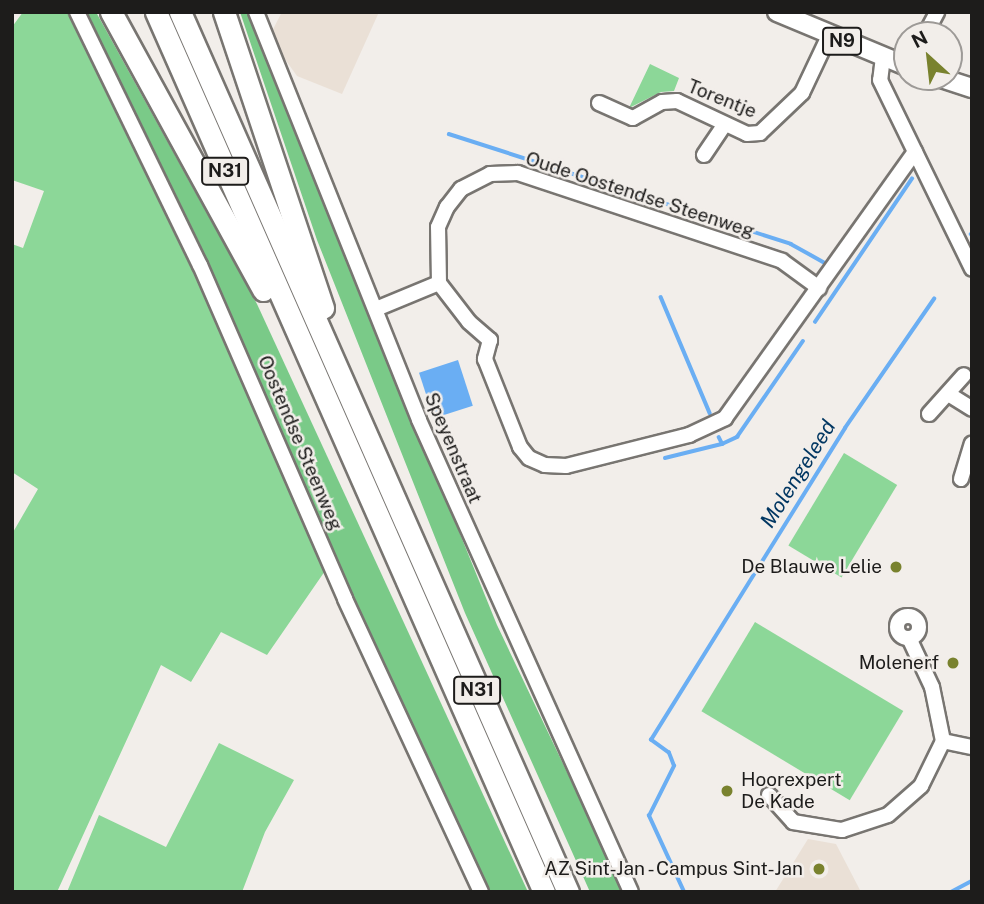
<!DOCTYPE html>
<html>
<head>
<meta charset="utf-8">
<style>
  body { margin:0 }
  #map { position:relative; width:984px; height:904px; overflow:hidden; background:#f2eeea; font-family:"Public Sans",sans-serif }
  div>[style] { position:absolute }
  .built>* { inset:0; background:#eae0d6 }
  .green>* { inset:0; background:#8cd798; transform-origin:0 0 }
  .forest>* { inset:0; background:#7aca88 }
  .water>* { inset:0; background:#6aaef3; transform-origin:0 0 }
  .stream>* { height:3.5px; margin:-1.75px; padding:0 1.75px; transform-origin:1.75px; border-radius:1.75px; background:#6aaef3 }
  .roads { filter:drop-shadow(2px 0 #787571) drop-shadow(-2px 0 #787571) drop-shadow(0 2px #787571) drop-shadow(0 -2px #787571) }
  .minor>* { height:14px; margin:-7px; padding:0 7px; transform-origin:7px; border-radius:7px; background:#fff }
  .minor>.ring { margin:-7px; padding:0; box-sizing:content-box; background:none; border:14px solid #fff; border-radius:50% }
  .major>* { height:18px; margin:-9px; padding:0 9px; transform-origin:9px; border-radius:9px; background:#fff }
  .highway>* { height:21px; margin:-10.5px; padding:0 10.5px; transform-origin:10.5px; border-radius:10.5px; background:#fff }
  .dots>* { width:19px; height:19px; translate:-50% -50%; box-sizing:border-box; border:4px solid #f2eeea; border-radius:50% }
  span { translate:-50% -50%; white-space:nowrap; text-align:center; line-height:1.15; -webkit-text-stroke:5px #f2eeea; paint-order:stroke }
  .shield-label span { padding:2px 5px; background:#f2eeea; border:2px solid; border-radius:5px; -webkit-text-stroke-width:0 }
  .shield-label { font-size:18px; color:#1d1c1b; font-weight:700 }
  .street-label { font-size:19px; color:#1d1c1b }
  .poi-label { font-size:19px; color:#1d1c1b }
  .right { translate:-100% -50%; text-align:right }
  .left { translate:0 -50%; text-align:left }
  .water-label { font-size:21px; color:#023762; font-style:italic }
  .frame { position:absolute; inset:0; border:14px solid #1d1c1b; pointer-events:none }
  .north { position:absolute; left:893px; top:21px; width:70px; height:70px; box-sizing:border-box; background:#f2eeea; border:2px solid #9d9a97; border-radius:50%; rotate:333deg; font-size:19px; font-weight:700; line-height:28px; text-align:center; color:#1d1c1b }
  .north::after { content:''; display:block; margin:auto; width:24px; height:32px; background:#79822e; clip-path:polygon(50% 0,100% 100%,50% 72%,0 100%) }
</style>
</head>
<body>
<div id="map">
  <div class="built">
    <i style="clip-path:polygon(282px 12px,379px 12px,342px 94px,297px 76px,269px 37px)"></i>
    <i style="clip-path:polygon(808px 839px,836px 844px,861px 892px,775px 892px)"></i>
  </div>
  <div class="green">
    <i style="clip-path:polygon(23px 12px,69px 12px,222px 332px,325px 571px,267px 655px,221px 632px,191px 682px,161px 665px,57px 892px,12px 892px,12px 534px,38px 489px,12px 472px,12px 244px,23px 248px,44px 191px,12px 180px,12px 27px)"></i>
    <i style="clip-path:polygon(650px 64px,679px 78px,674px 91px,661px 92px,629px 108px)"></i>
    <i style="left:844px;top:453px;width:62px;height:108px;rotate:31deg"></i>
    <i style="left:755px;top:622px;width:173px;height:104px;rotate:31deg"></i>
    <i style="clip-path:polygon(219px 743px,294px 780px,265px 832px,242px 892px,67px 892px,99px 815px,166px 847px)"></i>
  </div>
  <div class="forest">
    <i style="clip-path:polygon(85px 12px,96px 12px,257px 304px,528px 892px,489px 892px)"></i>
    <i style="clip-path:polygon(240px 12px,248px 12px,497px 625px,624px 892px,590px 892px,465px 613px,317px 240px)"></i>
  </div>
  <div class="water">
    <i style="left:458px;top:360px;width:48px;height:41px;rotate:72deg"></i>
  </div>
  <div class="stream">
    <i style="left:449px;top:134px;width:359px;rotate:17.8deg"></i>
    <i style="left:791px;top:244px;width:38px;rotate:29deg"></i>
    <i style="left:971px;top:234px;width:1px;rotate:45deg"></i>
    <i style="left:661px;top:297px;width:126px;rotate:67.1deg"></i>
    <i style="left:815px;top:322px;width:173px;rotate:-55.9deg"></i>
    <i style="left:722px;top:444px;width:17px;rotate:-25deg"></i>
    <i style="left:737px;top:437px;width:116px;rotate:-55.5deg"></i>
    <i style="left:665px;top:458px;width:59px;rotate:-13.8deg"></i>
    <i style="left:722px;top:444px;width:7px;rotate:-117deg"></i>
    <i style="left:684px;top:892px;width:84px;rotate:-114.7deg"></i>
    <i style="left:649px;top:816px;width:56px;rotate:-63.4deg"></i>
    <i style="left:674px;top:766px;width:14px;rotate:-111deg"></i>
    <i style="left:669px;top:753px;width:22px;rotate:-144deg"></i>
    <i style="left:651px;top:740px;width:367px;rotate:-58.1deg"></i>
    <i style="left:845px;top:428px;width:157px;rotate:-55.4deg"></i>
    <i style="left:951px;top:892px;width:24px;rotate:-28deg"></i>
  </div>
  <div class="roads">
    <div class="minor">
      <i style="left:77px;top:12px;width:281px;rotate:64.1deg"></i>
      <i style="left:200px;top:265px;width:364px;rotate:66.5deg"></i>
      <i style="left:345px;top:599px;width:323px;rotate:65.1deg"></i>
      <i style="left:256px;top:12px;width:439px;rotate:68.2deg"></i>
      <i style="left:419px;top:420px;width:517px;rotate:65.81deg"></i>
      <i style="left:925px;top:35px;width:26px;rotate:-62deg"></i>
      <i style="left:883px;top:57px;width:23px;rotate:97deg"></i>
      <i style="left:880px;top:80px;width:210px;rotate:64deg"></i>
      <i style="left:599px;top:103px;width:37px;rotate:24deg"></i>
      <i style="left:633px;top:118px;width:33px;rotate:-29deg"></i>
      <i style="left:662px;top:102px;width:15px;rotate:-4deg"></i>
      <i style="left:677px;top:101px;width:77px;rotate:25.2deg"></i>
      <i style="left:747px;top:134px;width:13px;rotate:-4deg"></i>
      <i style="left:760px;top:133px;width:58px;rotate:-43.6deg"></i>
      <i style="left:802px;top:93px;width:63px;rotate:-64.7deg"></i>
      <i style="left:704px;top:155px;width:37px;rotate:-56deg"></i>
      <i style="left:439px;top:283px;width:49px;rotate:52.4deg"></i>
      <i style="left:469px;top:322px;width:28px;rotate:41deg"></i>
      <i style="left:490px;top:340px;width:20px;rotate:105deg"></i>
      <i style="left:485px;top:359px;width:95px;rotate:68.3deg"></i>
      <i style="left:520px;top:447px;width:14px;rotate:51deg"></i>
      <i style="left:529px;top:458px;width:17px;rotate:24deg"></i>
      <i style="left:545px;top:465px;width:21px;rotate:3deg"></i>
      <i style="left:566px;top:466px;width:127px;rotate:-14.1deg"></i>
      <i style="left:689px;top:435px;width:40px;rotate:-25deg"></i>
      <i style="left:725px;top:418px;width:327px;rotate:-54.5deg"></i>
      <i style="left:376px;top:309px;width:68px;rotate:-22.4deg"></i>
      <i style="left:439px;top:283px;width:56px;rotate:-91deg"></i>
      <i style="left:438px;top:227px;width:22px;rotate:-66deg"></i>
      <i style="left:447px;top:207px;width:23px;rotate:-52deg"></i>
      <i style="left:461px;top:189px;width:33px;rotate:-27deg"></i>
      <i style="left:490px;top:174px;width:28px;rotate:-2deg"></i>
      <i style="left:518px;top:173px;width:278px;rotate:18.4deg"></i>
      <i style="left:782px;top:261px;width:46px;rotate:36.1deg"></i>
      <i style="left:950px;top:395px;width:26px;rotate:32deg"></i>
      <i style="left:929px;top:414px;width:52px;rotate:-48.1deg"></i>
      <i style="left:961px;top:479px;width:37px;rotate:-73deg"></i>
      <i class="ring" style="left:897px;top:616px;width:8px;height:8px"></i>
      <i style="left:943px;top:741px;width:30px;rotate:12deg"></i>
      <i style="left:769px;top:795px;width:36px;rotate:48deg"></i>
      <i style="left:793px;top:822px;width:50px;rotate:9.3deg"></i>
      <i style="left:842px;top:830px;width:48px;rotate:-18.1deg"></i>
      <i style="left:888px;top:815px;width:44px;rotate:-41.3deg"></i>
      <i style="left:921px;top:786px;width:50px;rotate:-63.9deg"></i>
      <i style="left:943px;top:741px;width:55px;rotate:-101.5deg"></i>
      <i style="left:932px;top:687px;width:54px;rotate:-115.1deg"></i>
    </div>
    <div class="major">
      <i style="left:777px;top:12px;width:141px;rotate:22.6deg"></i>
      <i style="left:938px;top:77px;width:36px;rotate:18deg"></i>
    </div>
    <div class="highway">
      <i style="left:111px;top:12px;width:317px;rotate:61.3deg"></i>
      <i style="left:156px;top:12px;width:962px;rotate:66.21deg"></i>
      <i style="left:180px;top:12px;width:962px;rotate:66.21deg"></i>
      <i style="left:224px;top:12px;width:312px;rotate:71.5deg"></i>
    </div>
  </div>
  <div class="dots">
    <i style="left:896px;top:567px;background:#79822e"></i>
    <i style="left:953px;top:663px;background:#79822e"></i>
    <i style="left:727px;top:791px;background:#79822e"></i>
    <i style="left:819px;top:869px;background:#79822e"></i>
  </div>
  <div class="shield-label">
    <span style="left:842px;top:41px">N9</span>
    <span style="left:225px;top:171px">N31</span>
    <span style="left:477px;top:690px">N31</span>
  </div>
  <div class="street-label">
    <span style="left:722px;top:99px;rotate:22deg">Torentje</span>
    <span style="left:640px;top:195px;rotate:18deg">Oude Oostendse Steenweg</span>
    <span style="left:300px;top:443px;rotate:67deg">Oostendse Steenweg</span>
    <span style="left:453px;top:448px;rotate:67deg">Speyenstraat</span>
  </div>
  <div class="poi-label">
    <span class="right" style="left:882px;top:567px">De Blauwe Lelie</span>
    <span class="right" style="left:939px;top:663px">Molenerf</span>
    <span class="left" style="left:741px;top:791px">Hoorexpert<br>De Kade</span>
    <span class="right" style="left:803px;top:869px">AZ Sint-Jan - Campus Sint-Jan</span>
  </div>
  <div class="water-label">
    <span style="left:798px;top:474px;rotate:-58deg">Molengeleed</span>
  </div>
  <div class="frame"></div>
  <div class="north">N</div>
</div>
</body>
</html>
